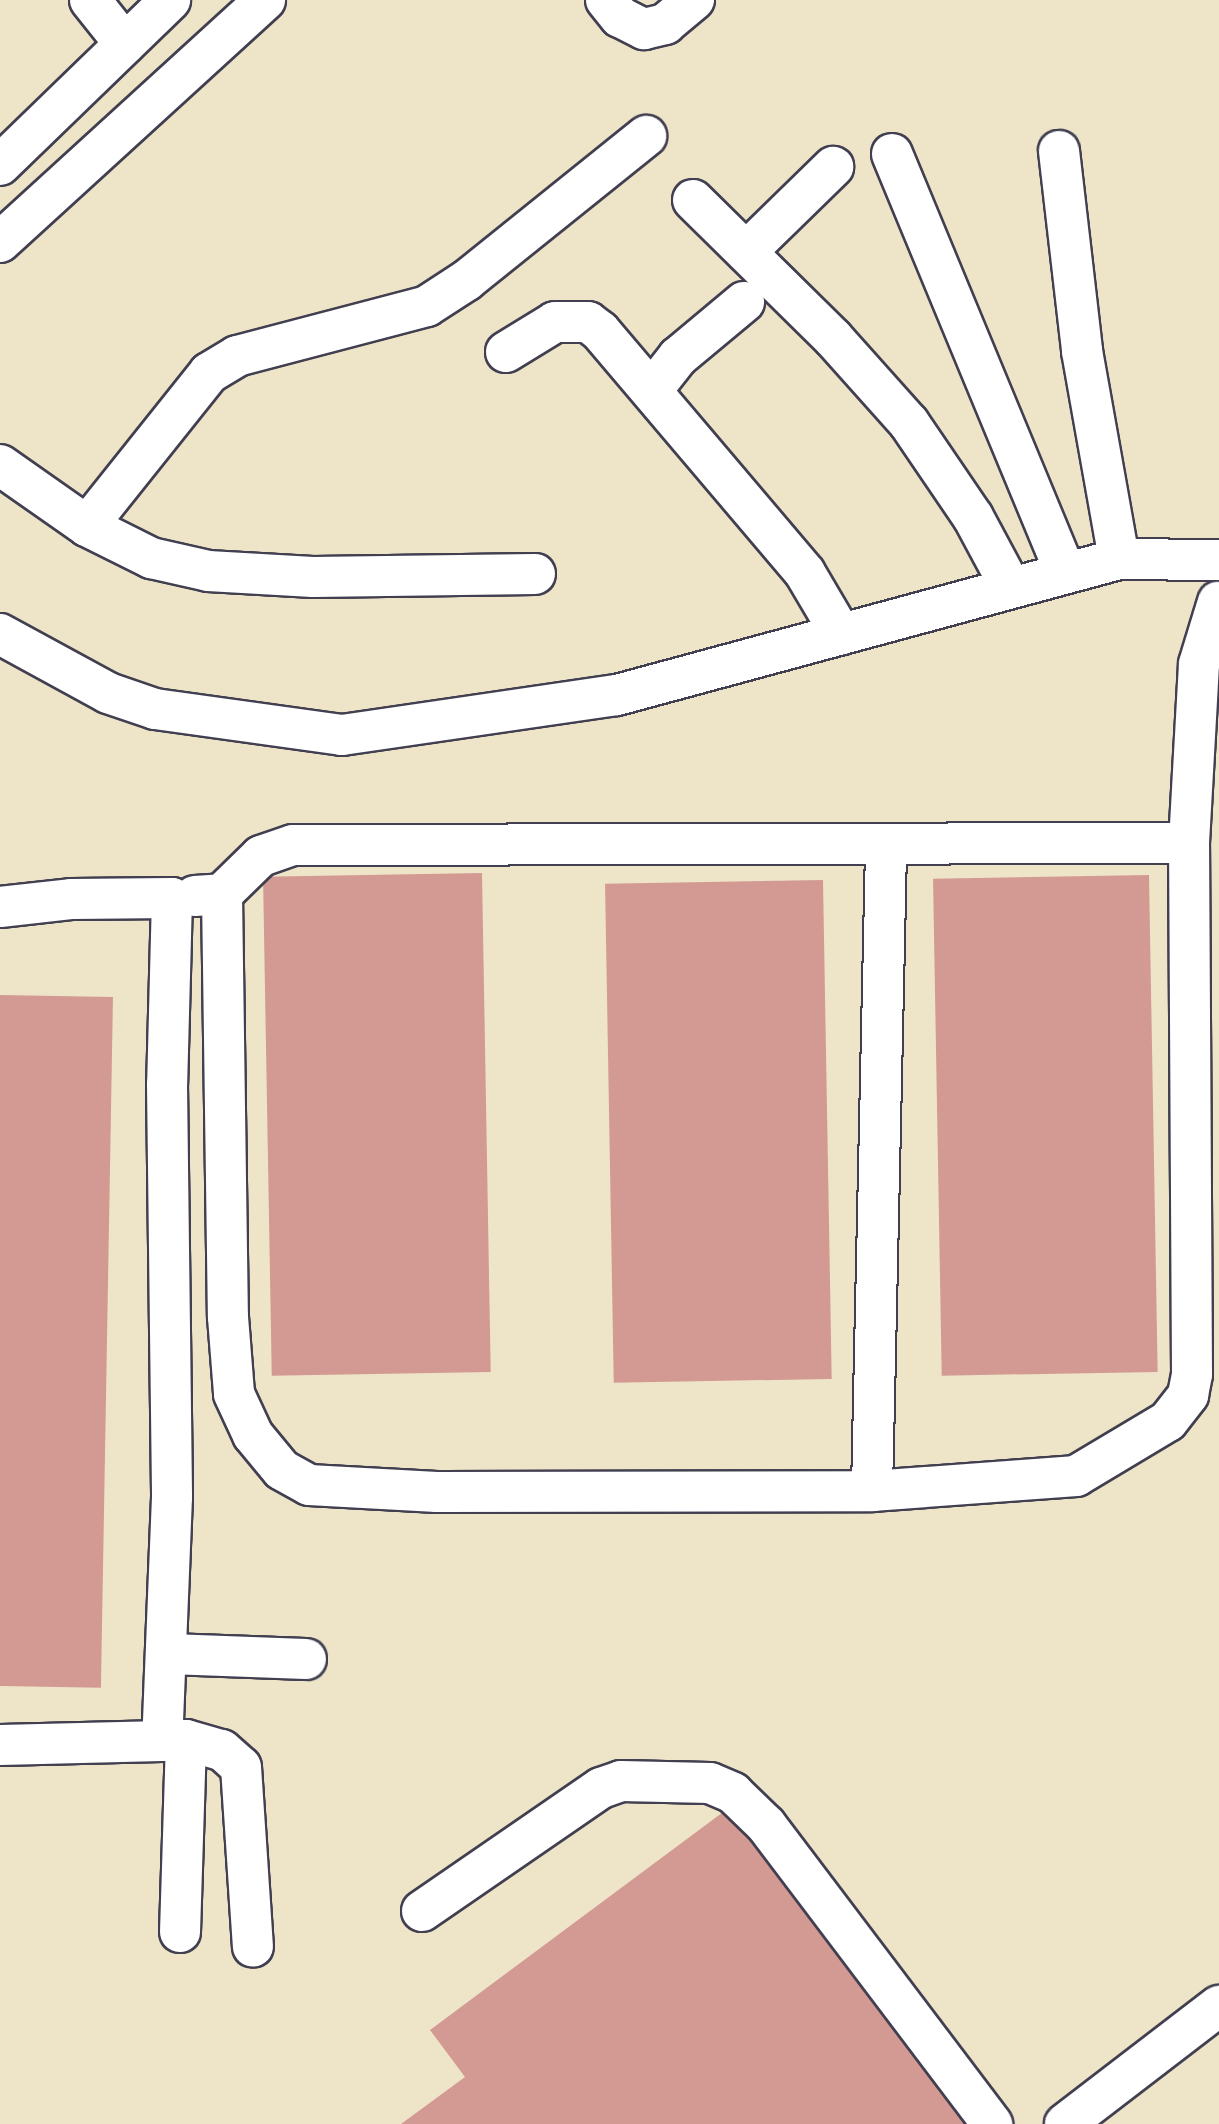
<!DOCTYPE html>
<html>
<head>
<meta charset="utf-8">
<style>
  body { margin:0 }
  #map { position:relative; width:1219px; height:2124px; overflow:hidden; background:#eee5c9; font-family:"Gochi Hand",sans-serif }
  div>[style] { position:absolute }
  .building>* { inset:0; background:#d39a94; transform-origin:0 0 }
  .roads { filter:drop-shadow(2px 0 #413f50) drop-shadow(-2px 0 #413f50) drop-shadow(0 2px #413f50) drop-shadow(0 -2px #413f50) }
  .minor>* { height:40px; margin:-20px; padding:0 20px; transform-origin:20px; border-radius:20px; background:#fff }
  span { translate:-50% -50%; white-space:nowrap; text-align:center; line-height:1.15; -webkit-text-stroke:7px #fff; paint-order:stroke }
</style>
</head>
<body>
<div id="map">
  <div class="building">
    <i style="left:482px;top:873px;width:499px;height:219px;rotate:89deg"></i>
    <i style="left:1149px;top:875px;width:497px;height:216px;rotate:89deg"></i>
    <i style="left:823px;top:880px;width:499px;height:218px;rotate:89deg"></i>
    <i style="left:0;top:995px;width:113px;height:691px;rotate:1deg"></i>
    <i style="clip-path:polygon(738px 1801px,979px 2124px,401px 2124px,465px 2077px,430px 2030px)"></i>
  </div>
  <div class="roads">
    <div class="minor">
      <i style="left:90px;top:0;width:56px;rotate:51.5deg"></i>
      <i style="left:606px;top:0;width:22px;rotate:51deg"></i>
      <i style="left:620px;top:17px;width:27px;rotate:27deg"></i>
      <i style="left:644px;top:29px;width:22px;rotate:-13deg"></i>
      <i style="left:665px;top:24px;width:38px;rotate:-40deg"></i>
      <i style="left:1059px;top:151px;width:201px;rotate:83.4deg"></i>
      <i style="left:1082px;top:351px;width:211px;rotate:79.9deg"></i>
      <i style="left:892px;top:154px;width:452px;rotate:67.5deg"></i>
      <i style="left:0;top:165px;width:237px;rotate:-44.1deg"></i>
      <i style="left:693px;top:200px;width:197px;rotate:44.6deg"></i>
      <i style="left:833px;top:338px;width:114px;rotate:48.2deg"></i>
      <i style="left:909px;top:423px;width:114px;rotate:55.8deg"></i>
      <i style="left:973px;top:517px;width:78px;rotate:61.8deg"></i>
      <i style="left:0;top:242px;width:359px;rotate:-42.4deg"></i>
      <i style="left:746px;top:252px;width:122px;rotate:-44.3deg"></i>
      <i style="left:506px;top:352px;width:57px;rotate:-31.5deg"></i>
      <i style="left:555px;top:322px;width:33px"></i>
      <i style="left:588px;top:322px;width:15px;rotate:37deg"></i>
      <i style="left:600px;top:331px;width:317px;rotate:49.7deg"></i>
      <i style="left:805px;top:573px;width:71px;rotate:59.5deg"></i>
      <i style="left:652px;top:390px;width:42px;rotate:-51.8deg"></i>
      <i style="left:678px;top:357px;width:86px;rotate:-39.8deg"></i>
      <i style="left:0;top:465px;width:106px;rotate:35deg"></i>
      <i style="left:87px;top:526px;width:72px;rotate:26.6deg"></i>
      <i style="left:151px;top:558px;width:58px;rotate:12.8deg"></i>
      <i style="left:208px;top:571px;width:105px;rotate:3.3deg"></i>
      <i style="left:313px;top:577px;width:222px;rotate:-0.8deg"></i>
      <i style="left:87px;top:526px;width:196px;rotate:-51.4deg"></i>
      <i style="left:209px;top:373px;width:33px;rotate:-31deg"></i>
      <i style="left:237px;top:356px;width:196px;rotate:-14.7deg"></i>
      <i style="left:427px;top:306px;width:48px;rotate:-33deg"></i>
      <i style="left:467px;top:280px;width:230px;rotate:-38.8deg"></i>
      <i style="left:0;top:634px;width:123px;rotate:28.6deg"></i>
      <i style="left:108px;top:693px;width:50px;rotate:18.8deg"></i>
      <i style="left:155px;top:709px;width:189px;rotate:7.9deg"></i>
      <i style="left:342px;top:735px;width:278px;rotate:-8.3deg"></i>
      <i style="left:617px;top:695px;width:520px;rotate:-15.16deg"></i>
      <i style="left:1119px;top:559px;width:100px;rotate:0.6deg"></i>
      <i style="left:222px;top:894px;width:423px;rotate:89.2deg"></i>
      <i style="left:228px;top:1317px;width:77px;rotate:85.5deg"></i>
      <i style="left:234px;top:1394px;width:45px;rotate:65.1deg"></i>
      <i style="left:253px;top:1435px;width:45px;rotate:50.4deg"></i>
      <i style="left:282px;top:1470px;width:31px;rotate:29deg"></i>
      <i style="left:309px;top:1485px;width:128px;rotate:3.1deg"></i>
      <i style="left:437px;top:1492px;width:435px;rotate:-0.1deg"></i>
      <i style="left:872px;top:1491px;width:205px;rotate:-4.2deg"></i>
      <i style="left:1076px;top:1476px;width:107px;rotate:-30.9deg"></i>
      <i style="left:1168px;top:1421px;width:33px;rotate:-52deg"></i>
      <i style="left:1188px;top:1395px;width:21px;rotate:-79deg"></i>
      <i style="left:1192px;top:1374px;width:531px;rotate:-90.32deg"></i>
      <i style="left:1189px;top:843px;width:179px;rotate:-86.8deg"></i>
      <i style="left:1199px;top:664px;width:65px;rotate:-73deg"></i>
      <i style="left:195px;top:896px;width:27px;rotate:-4deg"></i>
      <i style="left:222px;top:894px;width:54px;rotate:-44.3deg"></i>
      <i style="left:261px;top:856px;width:34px;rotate:-19deg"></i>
      <i style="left:293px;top:845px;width:896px;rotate:-0.13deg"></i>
      <i style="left:0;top:907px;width:71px;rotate:-6.4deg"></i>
      <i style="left:71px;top:899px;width:101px;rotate:-0.6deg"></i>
      <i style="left:172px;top:898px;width:186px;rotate:91.5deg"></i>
      <i style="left:167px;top:1084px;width:413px;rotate:89.3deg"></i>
      <i style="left:172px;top:1497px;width:244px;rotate:92.3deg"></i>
      <i style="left:162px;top:1741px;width:162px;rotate:178.6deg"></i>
      <i style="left:872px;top:1491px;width:644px;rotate:-88.75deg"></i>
      <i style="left:169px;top:1654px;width:137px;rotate:2.1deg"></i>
      <i style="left:162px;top:1741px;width:24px;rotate:-2deg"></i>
      <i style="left:186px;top:1740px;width:37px;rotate:16deg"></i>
      <i style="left:222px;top:1750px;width:25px;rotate:42deg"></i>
      <i style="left:241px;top:1767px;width:180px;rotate:86.2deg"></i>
      <i style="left:422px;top:1911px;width:217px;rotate:-34.5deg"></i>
      <i style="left:601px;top:1788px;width:21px;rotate:-19deg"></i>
      <i style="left:621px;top:1781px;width:89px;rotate:1.3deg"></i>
      <i style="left:710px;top:1783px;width:25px;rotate:23deg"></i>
      <i style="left:733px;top:1793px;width:46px;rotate:44.1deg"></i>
      <i style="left:766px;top:1825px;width:375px;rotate:52.9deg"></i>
      <i style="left:180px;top:1932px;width:192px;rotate:-88.2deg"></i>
      <i style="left:1065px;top:2124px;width:194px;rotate:-37.5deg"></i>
    </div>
  </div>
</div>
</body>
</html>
